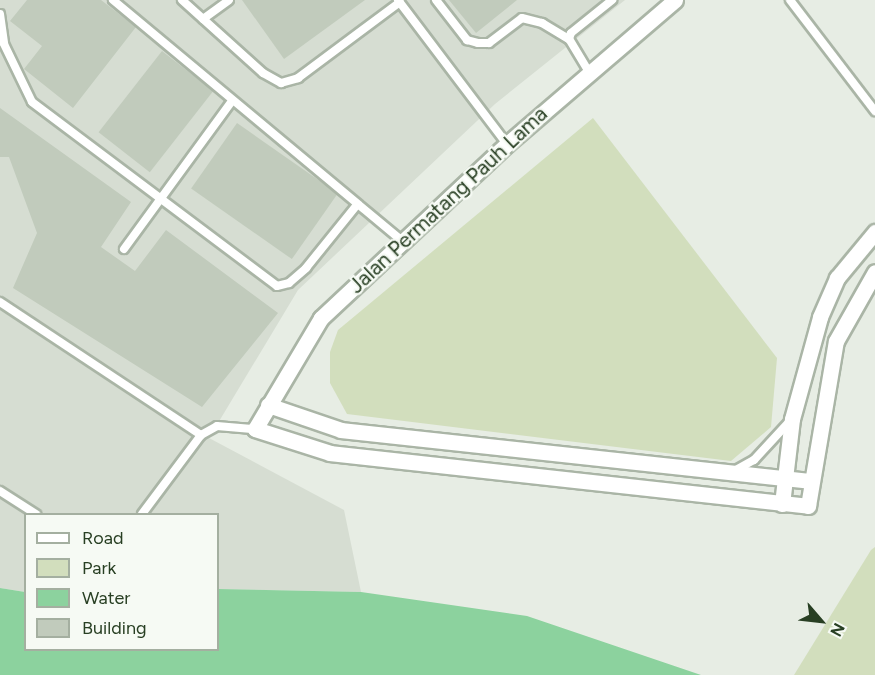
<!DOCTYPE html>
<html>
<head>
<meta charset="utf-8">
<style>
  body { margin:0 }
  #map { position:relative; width:875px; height:675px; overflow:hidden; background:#e7ede4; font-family:Figtree,sans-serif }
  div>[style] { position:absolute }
  .built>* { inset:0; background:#d6ddd2 }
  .green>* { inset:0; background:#d2debd }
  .water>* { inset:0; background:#8cd29e }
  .building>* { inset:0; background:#c1cbbc; transform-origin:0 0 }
  .roads { filter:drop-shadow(2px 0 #aab5a6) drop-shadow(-2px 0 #aab5a6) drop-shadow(0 2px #aab5a6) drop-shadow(0 -2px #aab5a6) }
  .lane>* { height:8px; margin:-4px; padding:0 4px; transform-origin:4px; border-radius:4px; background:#fff }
  .street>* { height:15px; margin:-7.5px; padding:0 7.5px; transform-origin:7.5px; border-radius:7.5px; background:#fff }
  span { translate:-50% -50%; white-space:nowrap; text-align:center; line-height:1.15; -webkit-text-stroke:4.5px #f6faf4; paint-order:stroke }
  .street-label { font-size:21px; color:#283f23 }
  .legend { position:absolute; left:24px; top:513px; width:195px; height:138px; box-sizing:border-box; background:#f6faf4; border:2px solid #a4afa0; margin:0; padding:8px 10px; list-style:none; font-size:18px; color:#283f23 }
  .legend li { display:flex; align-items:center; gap:12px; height:30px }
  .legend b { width:30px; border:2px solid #a4afa0 }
  .north { position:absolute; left:791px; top:591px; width:60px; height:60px; -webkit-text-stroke:4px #f6faf4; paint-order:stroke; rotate:118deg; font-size:16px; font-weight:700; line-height:24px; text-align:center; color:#283f23 }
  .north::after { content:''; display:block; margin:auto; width:21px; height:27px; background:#283f23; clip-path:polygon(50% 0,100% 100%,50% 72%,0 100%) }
</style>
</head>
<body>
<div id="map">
  <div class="built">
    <i style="clip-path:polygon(0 0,625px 0,495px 104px,298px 290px,209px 438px,344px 510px,361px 592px,218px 589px,218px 514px,26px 514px,25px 592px,0 588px)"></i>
  </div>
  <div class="green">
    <i style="clip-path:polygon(593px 118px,777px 358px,771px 427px,731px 461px,347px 414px,330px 383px,330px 352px,338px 330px)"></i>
    <i style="clip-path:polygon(875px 547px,875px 675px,794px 675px,871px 550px)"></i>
  </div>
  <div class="water">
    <i style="clip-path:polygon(0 588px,25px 592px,26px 650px,218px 650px,218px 589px,361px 592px,527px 616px,701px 675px,0 675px)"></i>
  </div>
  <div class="building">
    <i style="clip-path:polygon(27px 0,101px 0,136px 27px,73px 108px,24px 69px,42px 46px,10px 21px)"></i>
    <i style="clip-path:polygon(242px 0,365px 0,284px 59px)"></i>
    <i style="clip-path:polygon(449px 0,517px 0,476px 33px)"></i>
    <i style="left:162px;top:51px;width:65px;height:103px;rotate:38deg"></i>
    <i style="clip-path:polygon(0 108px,131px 202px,101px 247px,135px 271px,166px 230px,278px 313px,202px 407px,13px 288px,37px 233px,9px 157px,0 157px)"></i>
    <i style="left:237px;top:123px;width:123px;height:80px;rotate:35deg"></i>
  </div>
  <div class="roads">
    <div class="lane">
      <i style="left:113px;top:0;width:376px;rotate:39.8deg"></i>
      <i style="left:182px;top:0;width:109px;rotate:42deg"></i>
      <i style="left:263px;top:73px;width:21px;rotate:29deg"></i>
      <i style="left:281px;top:83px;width:18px;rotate:-16deg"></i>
      <i style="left:298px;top:78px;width:127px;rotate:-36.7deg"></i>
      <i style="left:398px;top:0;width:181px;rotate:52.9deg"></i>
      <i style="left:436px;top:0;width:51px;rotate:52.2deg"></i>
      <i style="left:467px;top:40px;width:11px;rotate:15deg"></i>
      <i style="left:478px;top:43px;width:11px"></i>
      <i style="left:489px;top:43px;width:41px;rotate:-37.1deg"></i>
      <i style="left:522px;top:18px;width:21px;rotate:14deg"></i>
      <i style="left:542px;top:23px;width:31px;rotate:31deg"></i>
      <i style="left:790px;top:0;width:140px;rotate:52.6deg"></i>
      <i style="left:0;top:14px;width:30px;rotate:82deg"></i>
      <i style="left:4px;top:44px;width:64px;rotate:64.2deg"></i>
      <i style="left:32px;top:102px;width:306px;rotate:36.9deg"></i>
      <i style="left:277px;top:286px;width:12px;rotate:-14deg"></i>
      <i style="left:289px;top:283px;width:23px;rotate:-41deg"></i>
      <i style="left:306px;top:268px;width:80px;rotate:-51.1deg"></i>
      <i style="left:203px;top:19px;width:32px;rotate:-36deg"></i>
      <i style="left:589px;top:72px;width:39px;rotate:-121deg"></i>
      <i style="left:569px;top:39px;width:6px;rotate:-72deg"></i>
      <i style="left:571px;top:33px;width:53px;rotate:-38.8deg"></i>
      <i style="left:124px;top:249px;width:183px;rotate:-53.9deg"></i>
      <i style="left:0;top:302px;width:241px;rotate:33.5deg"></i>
      <i style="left:734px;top:471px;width:23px;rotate:-29deg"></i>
      <i style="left:754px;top:460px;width:53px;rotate:-47.3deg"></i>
      <i style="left:0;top:491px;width:43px;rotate:32.6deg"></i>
      <i style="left:142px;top:514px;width:99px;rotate:-53.2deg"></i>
      <i style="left:201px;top:435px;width:18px;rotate:-29deg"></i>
      <i style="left:217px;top:426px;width:38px;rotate:5deg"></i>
    </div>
    <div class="street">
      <i style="left:675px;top:0;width:221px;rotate:139.4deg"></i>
      <i style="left:507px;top:144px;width:255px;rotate:136.9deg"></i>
      <i style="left:321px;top:318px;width:129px;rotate:120.7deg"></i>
      <i style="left:255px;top:429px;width:79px;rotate:17.7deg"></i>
      <i style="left:330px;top:453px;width:481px;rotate:6.3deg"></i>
      <i style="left:808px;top:506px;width:167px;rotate:-80.4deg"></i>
      <i style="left:836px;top:341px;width:79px;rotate:-60.5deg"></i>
      <i style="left:268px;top:405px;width:77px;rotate:18.9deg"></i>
      <i style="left:341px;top:430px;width:473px;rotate:6.2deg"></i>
      <i style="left:782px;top:504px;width:86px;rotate:-83.3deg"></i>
      <i style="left:792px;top:419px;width:106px;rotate:-74.6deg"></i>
      <i style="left:820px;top:317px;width:43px;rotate:-66.4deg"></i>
      <i style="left:837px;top:278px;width:60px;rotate:-50.4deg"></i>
    </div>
  </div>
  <div class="street-label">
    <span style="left:448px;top:200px;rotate:-43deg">Jalan Permatang Pauh Lama</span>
  </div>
  <ul class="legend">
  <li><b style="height:8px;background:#fff"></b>Road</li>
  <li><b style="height:16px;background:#d2debd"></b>Park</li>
  <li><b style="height:16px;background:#8cd29e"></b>Water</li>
  <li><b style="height:16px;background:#c1cbbc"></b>Building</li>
  </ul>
  <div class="north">N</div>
</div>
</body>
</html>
